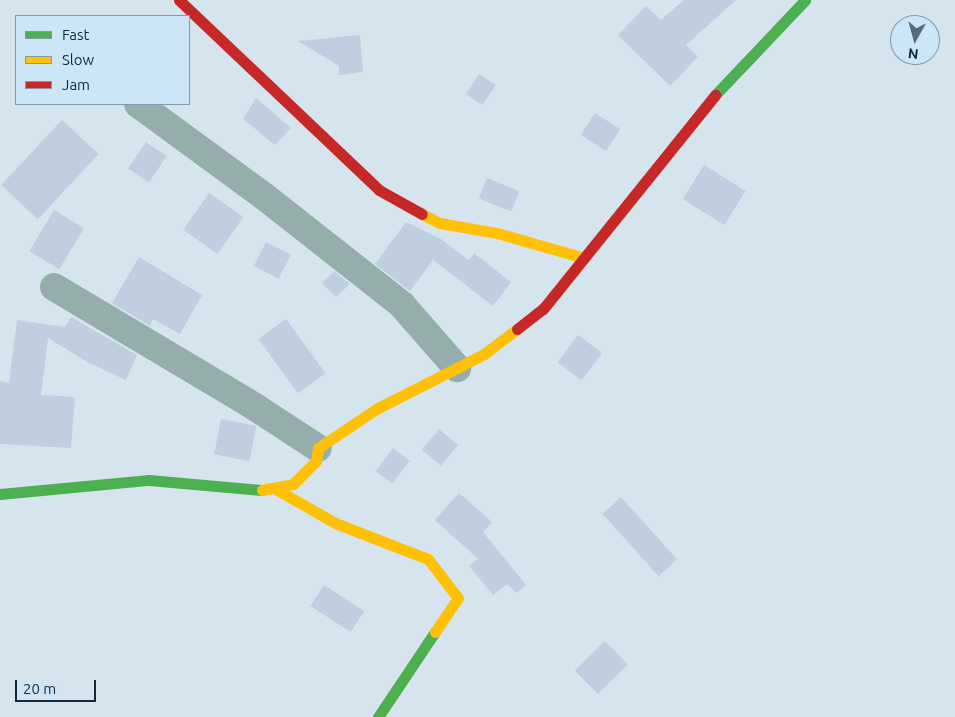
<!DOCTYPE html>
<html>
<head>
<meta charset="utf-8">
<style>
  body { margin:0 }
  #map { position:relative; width:955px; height:717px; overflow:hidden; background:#d6e4ed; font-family:Ubuntu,sans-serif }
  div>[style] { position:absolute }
  .building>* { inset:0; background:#c0cfdf; transform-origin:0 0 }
  .street>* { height:28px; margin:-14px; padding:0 14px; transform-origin:14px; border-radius:14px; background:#95aeac }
  .fast>* { height:11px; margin:-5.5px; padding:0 5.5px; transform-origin:5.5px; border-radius:5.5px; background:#4caf50 }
  .slow>* { height:11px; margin:-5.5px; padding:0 5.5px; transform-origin:5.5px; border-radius:5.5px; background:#ffc107 }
  .jam>* { height:11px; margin:-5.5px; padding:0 5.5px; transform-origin:5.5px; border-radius:5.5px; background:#c62828 }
  span { translate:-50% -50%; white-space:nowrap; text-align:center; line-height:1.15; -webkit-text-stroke:4px #cce5f7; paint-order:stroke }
  .legend { position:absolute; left:15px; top:15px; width:175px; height:90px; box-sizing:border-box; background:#cce5f7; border:1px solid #819aac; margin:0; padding:6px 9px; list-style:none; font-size:15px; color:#102a3b }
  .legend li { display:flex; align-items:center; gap:10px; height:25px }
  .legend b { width:25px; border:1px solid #819aac }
  .north { position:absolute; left:890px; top:15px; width:50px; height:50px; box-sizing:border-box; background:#cce5f7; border:1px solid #819aac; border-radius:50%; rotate:187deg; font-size:14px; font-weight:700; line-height:20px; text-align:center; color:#102a3b }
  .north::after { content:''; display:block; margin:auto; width:18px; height:22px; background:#556b79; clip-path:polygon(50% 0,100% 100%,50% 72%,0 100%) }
  .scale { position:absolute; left:15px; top:680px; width:81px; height:22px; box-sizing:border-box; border:2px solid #102a3b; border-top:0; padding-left:6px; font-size:15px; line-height:18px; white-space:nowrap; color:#102a3b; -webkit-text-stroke:4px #cce5f7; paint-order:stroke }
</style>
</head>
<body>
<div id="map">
  <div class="building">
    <i style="clip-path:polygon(684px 0,736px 0,686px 45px,698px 57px,670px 86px,618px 35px,646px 6px,661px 20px)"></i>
    <i style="clip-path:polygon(360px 35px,363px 72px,339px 75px,339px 66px,298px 41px)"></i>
    <i style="left:479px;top:74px;width:20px;height:24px;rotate:33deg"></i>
    <i style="clip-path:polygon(256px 98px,291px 128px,275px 145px,243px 119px)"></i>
    <i style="left:595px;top:113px;width:30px;height:26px;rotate:33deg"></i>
    <i style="left:62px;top:120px;width:50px;height:89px;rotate:43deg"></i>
    <i style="left:146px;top:142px;width:25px;height:32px;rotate:34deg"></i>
    <i style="left:704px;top:165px;width:49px;height:40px;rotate:32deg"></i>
    <i style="left:487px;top:178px;width:35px;height:22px;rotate:22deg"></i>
    <i style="left:209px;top:193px;width:42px;height:45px;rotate:35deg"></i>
    <i style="left:54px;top:210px;width:35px;height:48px;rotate:31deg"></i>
    <i style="clip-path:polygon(406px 222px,441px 239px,469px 260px,474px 253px,511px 282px,493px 306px,433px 260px,410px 291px,375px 264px)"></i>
    <i style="left:266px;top:242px;width:28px;height:27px;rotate:27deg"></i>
    <i style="clip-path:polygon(139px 257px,202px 295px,180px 334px,153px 319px,150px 326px,112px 303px)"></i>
    <i style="clip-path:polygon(334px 271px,350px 284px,336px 297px,322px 283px)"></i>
    <i style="clip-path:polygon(71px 317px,137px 355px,126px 380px,89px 363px,48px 338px,41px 395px,75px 397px,71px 448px,0 444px,0 381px,9px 383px,17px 320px,65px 327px)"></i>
    <i style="left:286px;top:319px;width:67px;height:34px;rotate:54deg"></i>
    <i style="left:578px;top:335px;width:30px;height:34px;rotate:37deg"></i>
    <i style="left:221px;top:419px;width:36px;height:36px;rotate:11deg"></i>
    <i style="left:439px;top:429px;width:25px;height:27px;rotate:40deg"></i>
    <i style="left:393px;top:448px;width:21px;height:29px;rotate:37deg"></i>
    <i style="clip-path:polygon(459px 493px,492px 522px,483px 532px,526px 585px,517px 593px,507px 584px,493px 595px,469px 566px,478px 559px,435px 520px)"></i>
    <i style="left:621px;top:497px;width:84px;height:25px;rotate:48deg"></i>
    <i style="left:324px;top:585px;width:48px;height:25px;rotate:33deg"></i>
    <i style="left:605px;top:641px;width:33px;height:42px;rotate:46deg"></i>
  </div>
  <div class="street">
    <i style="left:138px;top:104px;width:157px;rotate:36.2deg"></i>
    <i style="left:265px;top:197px;width:174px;rotate:38.2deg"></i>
    <i style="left:402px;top:305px;width:84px;rotate:48.9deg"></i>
    <i style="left:54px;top:287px;width:234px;rotate:30.8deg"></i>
    <i style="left:255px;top:407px;width:75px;rotate:33.1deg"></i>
  </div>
  <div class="fast">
    <i style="left:715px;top:95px;width:131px;rotate:-46.5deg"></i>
    <i style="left:0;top:494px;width:150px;rotate:-5.4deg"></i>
    <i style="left:149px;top:480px;width:113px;rotate:5.1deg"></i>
    <i style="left:378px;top:717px;width:102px;rotate:-56.2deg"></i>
  </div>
  <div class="slow">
    <i style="left:422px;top:214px;width:20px;rotate:27deg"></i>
    <i style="left:440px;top:223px;width:58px;rotate:10deg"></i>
    <i style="left:497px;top:233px;width:91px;rotate:16deg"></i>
    <i style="left:274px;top:488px;width:70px;rotate:29.8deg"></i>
    <i style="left:335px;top:523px;width:100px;rotate:21.2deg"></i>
    <i style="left:428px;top:559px;width:49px;rotate:52.4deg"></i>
    <i style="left:458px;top:598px;width:41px;rotate:124.1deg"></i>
    <i style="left:262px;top:490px;width:32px;rotate:-11deg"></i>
    <i style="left:293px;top:484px;width:33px;rotate:-45deg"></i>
    <i style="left:316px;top:461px;width:13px;rotate:-81deg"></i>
    <i style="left:318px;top:448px;width:70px;rotate:-33.9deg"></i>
    <i style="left:376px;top:409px;width:121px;rotate:-27deg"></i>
    <i style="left:484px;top:354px;width:41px;rotate:-37.1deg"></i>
  </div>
  <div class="jam">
    <i style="left:179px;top:0;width:276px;rotate:43.5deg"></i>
    <i style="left:379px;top:190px;width:49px;rotate:29.2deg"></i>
    <i style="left:517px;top:329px;width:33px;rotate:-38deg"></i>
    <i style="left:543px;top:309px;width:275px;rotate:-51.2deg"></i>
  </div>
  <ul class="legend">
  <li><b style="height:6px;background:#4caf50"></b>Fast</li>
  <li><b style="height:6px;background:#ffc107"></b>Slow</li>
  <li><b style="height:6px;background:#c62828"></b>Jam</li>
  </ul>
  <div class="north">N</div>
  <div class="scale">20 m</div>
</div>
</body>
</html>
